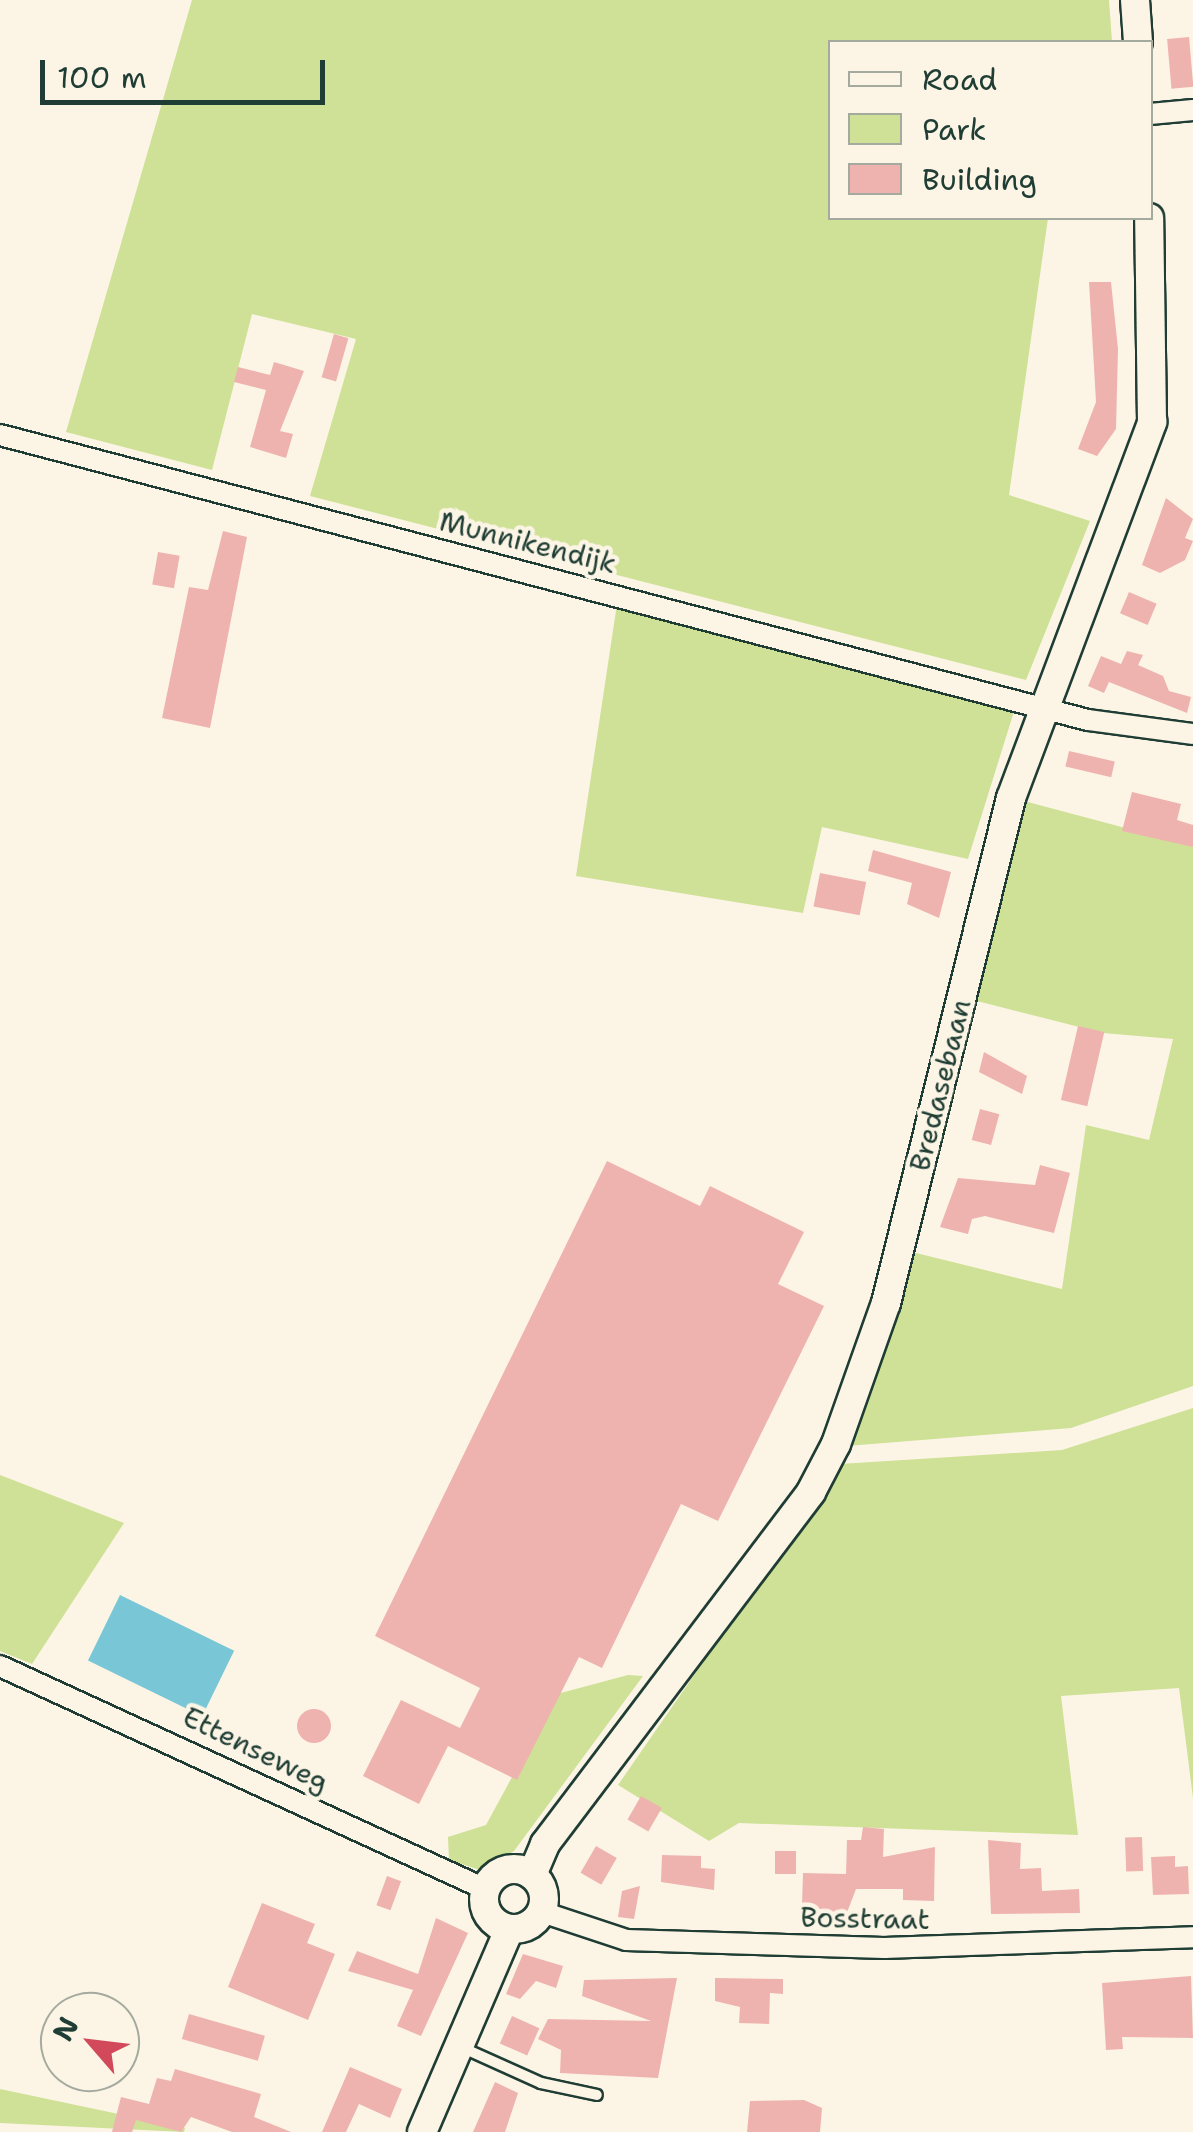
<!DOCTYPE html>
<html>
<head>
<meta charset="utf-8">
<style>
  body { margin:0 }
  #map { position:relative; width:1193px; height:2132px; overflow:hidden; background:#fcf5e5; font-family:"Shantell Sans",sans-serif }
  div>[style] { position:absolute }
  .green>* { inset:0; background:#cee196 }
  .water>* { inset:0; background:#78c6d6; transform-origin:0 0 }
  .building>* { inset:0; background:#efb3af; transform-origin:0 0 }
  .round { border-radius:50% }
  .roads { filter:drop-shadow(2px 0 #1f3d34) drop-shadow(-2px 0 #1f3d34) drop-shadow(0 2px #1f3d34) drop-shadow(0 -2px #1f3d34) }
  .lane>* { height:10px; margin:-5px; padding:0 5px; transform-origin:5px; border-radius:5px; background:#fcf5e5 }
  .street>* { height:20px; margin:-10px; padding:0 10px; transform-origin:10px; border-radius:10px; background:#fcf5e5 }
  .secondary>* { height:28px; margin:-14px; padding:0 14px; transform-origin:14px; border-radius:14px; background:#fcf5e5 }
  .secondary>.ring { margin:-14px; padding:0; box-sizing:content-box; background:none; border:28px solid #fcf5e5; border-radius:50% }
  span { translate:-50% -50%; white-space:nowrap; text-align:center; line-height:1.15; -webkit-text-stroke:9px #fcf5e5; paint-order:stroke }
  .street-label { font-size:28px; color:#1f3d34 }
  .legend { position:absolute; left:828px; top:40px; width:325px; height:180px; box-sizing:border-box; background:#fcf5e5; border:2px solid #a4ab9e; margin:0; padding:12px 18px; list-style:none; font-size:30px; color:#1f3d34 }
  .legend li { display:flex; align-items:center; gap:20px; height:50px }
  .legend b { width:50px; border:2px solid #a4ab9e }
  .north { position:absolute; left:40px; top:1992px; width:100px; height:100px; box-sizing:border-box; background:#fcf5e5; border:2px solid #a4ab9e; border-radius:50%; rotate:298deg; font-size:28px; font-weight:700; line-height:40px; text-align:center; color:#1f3d34 }
  .north::after { content:''; display:block; margin:auto; width:35px; height:45px; background:#d1495b; clip-path:polygon(50% 0,100% 100%,50% 72%,0 100%) }
  .scale { position:absolute; left:40px; top:60px; width:285px; height:45px; box-sizing:border-box; border:5px solid #1f3d34; border-top:0; padding-left:12px; font-size:30px; line-height:35px; white-space:nowrap; color:#1f3d34; -webkit-text-stroke:8px #fcf5e5; paint-order:stroke }
</style>
</head>
<body>
<div id="map">
  <div class="green">
    <i style="clip-path:polygon(192px 0,1109px 0,1112px 42px,830px 42px,830px 218px,1048px 218px,1009px 495px,1090px 521px,1026px 680px,310px 496px,356px 339px,252px 314px,212px 470px,66px 432px)"></i>
    <i style="clip-path:polygon(617px 604px,1016px 705px,968px 859px,822px 827px,803px 913px,576px 876px)"></i>
    <i style="clip-path:polygon(1024px 801px,1193px 846px,1193px 1386px,1071px 1428px,847px 1446px,912px 1252px,1062px 1289px,1086px 1125px,1149px 1140px,1173px 1039px,1103px 1033px,973px 1000px)"></i>
    <i style="clip-path:polygon(1193px 1408px,1193px 1798px,1179px 1688px,1061px 1696px,1078px 1835px,739px 1823px,709px 1841px,618px 1785px,840px 1464px,1062px 1450px)"></i>
    <i style="clip-path:polygon(0 1475px,124px 1523px,32px 1664px,0 1651px)"></i>
    <i style="clip-path:polygon(628px 1675px,643px 1676px,514px 1851px,483px 1871px,449px 1860px,448px 1837px,486px 1825px,557px 1694px)"></i>
    <i style="clip-path:polygon(0 2089px,185px 2128px,184px 2132px,0 2123px)"></i>
  </div>
  <div class="water">
    <i style="left:120px;top:1595px;width:127px;height:73px;rotate:26deg"></i>
  </div>
  <div class="building">
    <i style="left:1189px;top:37px;width:50px;height:22px;rotate:85deg"></i>
    <i style="clip-path:polygon(1089px 282px,1111px 282px,1118px 349px,1116px 429px,1097px 456px,1078px 449px,1096px 402px)"></i>
    <i style="left:334px;top:334px;width:15px;height:45px;rotate:16deg"></i>
    <i style="clip-path:polygon(274px 362px,304px 371px,280px 431px,293px 434px,286px 458px,250px 447px,266px 390px,234px 382px,238px 367px,270px 375px)"></i>
    <i style="clip-path:polygon(1166px 498px,1193px 519px,1185px 538px,1193px 541px,1185px 560px,1160px 573px,1142px 565px)"></i>
    <i style="clip-path:polygon(223px 531px,247px 537px,210px 728px,162px 718px,189px 587px,208px 590px)"></i>
    <i style="left:158px;top:552px;width:22px;height:33px;rotate:10deg"></i>
    <i style="left:1129px;top:592px;width:30px;height:23px;rotate:23deg"></i>
    <i style="clip-path:polygon(1127px 651px,1143px 655px,1138px 665px,1163px 676px,1169px 691px,1191px 697px,1187px 713px,1109px 682px,1104px 693px,1088px 686px,1101px 656px,1121px 664px)"></i>
    <i style="left:1069px;top:751px;width:47px;height:16px;rotate:13deg"></i>
    <i style="clip-path:polygon(1132px 792px,1181px 804px,1177px 820px,1193px 825px,1193px 847px,1122px 831px)"></i>
    <i style="clip-path:polygon(873px 850px,951px 872px,939px 918px,907px 904px,912px 883px,868px 871px)"></i>
    <i style="left:820px;top:873px;width:47px;height:34px;rotate:11deg"></i>
    <i style="left:1078px;top:1026px;width:27px;height:76px;rotate:13deg"></i>
    <i style="clip-path:polygon(984px 1052px,1027px 1076px,1022px 1094px,979px 1072px)"></i>
    <i style="left:980px;top:1109px;width:20px;height:32px;rotate:15deg"></i>
    <i style="clip-path:polygon(607px 1161px,700px 1206px,710px 1186px,804px 1232px,778px 1284px,824px 1306px,718px 1521px,681px 1504px,602px 1668px,579px 1657px,517px 1780px,448px 1746px,419px 1804px,363px 1776px,401px 1700px,460px 1728px,480px 1688px,375px 1636px)"></i>
    <i style="clip-path:polygon(1040px 1165px,1070px 1173px,1054px 1233px,985px 1216px,972px 1219px,968px 1234px,940px 1227px,958px 1178px,1035px 1185px)"></i>
    <i class="round" style="left:297px;top:1709px;width:34px;height:34px"></i>
    <i style="left:641px;top:1796px;width:24px;height:27px;rotate:30deg"></i>
    <i style="clip-path:polygon(863px 1827px,884px 1829px,883px 1857px,935px 1847px,934px 1901px,903px 1900px,903px 1889px,856px 1889px,846px 1915px,802px 1905px,803px 1873px,846px 1874px,847px 1840px,861px 1840px)"></i>
    <i style="left:1142px;top:1837px;width:34px;height:17px;rotate:88deg"></i>
    <i style="clip-path:polygon(988px 1840px,1021px 1843px,1020px 1869px,1041px 1868px,1042px 1891px,1079px 1889px,1080px 1913px,991px 1914px)"></i>
    <i style="left:596px;top:1846px;width:24px;height:31px;rotate:30deg"></i>
    <i style="left:775px;top:1851px;width:21px;height:23px"></i>
    <i style="clip-path:polygon(662px 1855px,701px 1856px,701px 1868px,715px 1869px,714px 1890px,661px 1882px)"></i>
    <i style="clip-path:polygon(1175px 1856px,1175px 1867px,1188px 1866px,1189px 1894px,1153px 1895px,1151px 1857px)"></i>
    <i style="left:387px;top:1876px;width:15px;height:31px;rotate:20deg"></i>
    <i style="clip-path:polygon(640px 1886px,634px 1919px,618px 1917px,622px 1891px)"></i>
    <i style="clip-path:polygon(262px 1903px,315px 1924px,307px 1943px,335px 1954px,308px 2020px,228px 1987px)"></i>
    <i style="clip-path:polygon(436px 1918px,468px 1933px,421px 2036px,397px 2026px,413px 1990px,348px 1971px,357px 1951px,418px 1974px)"></i>
    <i style="clip-path:polygon(523px 1954px,563px 1966px,556px 1988px,536px 1981px,520px 1999px,506px 1994px)"></i>
    <i style="clip-path:polygon(1191px 1976px,1193px 2038px,1122px 2037px,1123px 2049px,1106px 2050px,1102px 1983px)"></i>
    <i style="clip-path:polygon(677px 1978px,658px 2078px,560px 2073px,561px 2050px,538px 2039px,548px 2019px,651px 2021px,582px 1996px,584px 1980px)"></i>
    <i style="clip-path:polygon(715px 1978px,783px 1979px,783px 1994px,770px 1993px,769px 2024px,739px 2023px,740px 2007px,715px 2001px)"></i>
    <i style="left:189px;top:2014px;width:79px;height:26px;rotate:16deg"></i>
    <i style="left:512px;top:2016px;width:30px;height:30px;rotate:24deg"></i>
    <i style="clip-path:polygon(350px 2067px,402px 2089px,390px 2118px,359px 2104px,346px 2132px,322px 2132px)"></i>
    <i style="clip-path:polygon(175px 2069px,261px 2094px,254px 2117px,291px 2132px,232px 2132px,191px 2117px,181px 2132px,136px 2120px,132px 2132px,112px 2132px,121px 2097px,149px 2104px,157px 2078px,171px 2081px)"></i>
    <i style="clip-path:polygon(495px 2082px,518px 2093px,505px 2132px,473px 2132px)"></i>
    <i style="clip-path:polygon(804px 2100px,822px 2108px,820px 2132px,747px 2132px,750px 2101px)"></i>
  </div>
  <div class="roads">
    <div class="lane">
      <i style="left:461px;top:2047px;width:88px;rotate:24.2deg"></i>
      <i style="left:541px;top:2083px;width:57px;rotate:12.1deg"></i>
    </div>
    <div class="street">
      <i style="left:1150px;top:114px;width:43px;rotate:-5.3deg"></i>
      <i style="left:0;top:435px;width:1125px;rotate:14.68deg"></i>
      <i style="left:1088px;top:720px;width:106px;rotate:7.6deg"></i>
      <i style="left:0;top:1666px;width:534px;rotate:24.69deg"></i>
      <i style="left:542px;top:1912px;width:89px;rotate:18.4deg"></i>
      <i style="left:626px;top:1940px;width:258px;rotate:1.8deg"></i>
      <i style="left:884px;top:1948px;width:309px;rotate:-2deg"></i>
    </div>
    <div class="secondary">
      <i style="left:1135px;top:0;width:42px;rotate:85.9deg"></i>
      <i class="ring" style="left:484px;top:1869px;width:32px;height:32px"></i>
      <i style="left:532px;top:1875px;width:34px;rotate:-67deg"></i>
      <i style="left:545px;top:1844px;width:441px;rotate:-52.9deg"></i>
      <i style="left:811px;top:1492px;width:54px;rotate:-62.5deg"></i>
      <i style="left:836px;top:1444px;width:150px;rotate:-70.5deg"></i>
      <i style="left:886px;top:1303px;width:520px;rotate:-76.1deg"></i>
      <i style="left:1011px;top:798px;width:402px;rotate:-69.4deg"></i>
      <i style="left:1152px;top:422px;width:204px;rotate:-90.8deg"></i>
      <i style="left:422px;top:2132px;width:220px;rotate:-66.7deg"></i>
    </div>
  </div>
  <div class="street-label">
    <span style="left:528px;top:542px;rotate:14deg">Munnikendijk</span>
    <span style="left:940px;top:1085px;rotate:-76deg">Bredasebaan</span>
    <span style="left:256px;top:1749px;rotate:26deg">Ettenseweg</span>
    <span style="left:865px;top:1918px;rotate:1deg">Bosstraat</span>
  </div>
  <ul class="legend">
  <li><b style="height:12px;background:#fcf5e5"></b>Road</li>
  <li><b style="height:28px;background:#cee196"></b>Park</li>
  <li><b style="height:28px;background:#efb3af"></b>Building</li>
  </ul>
  <div class="north">N</div>
  <div class="scale">100 m</div>
</div>
</body>
</html>
